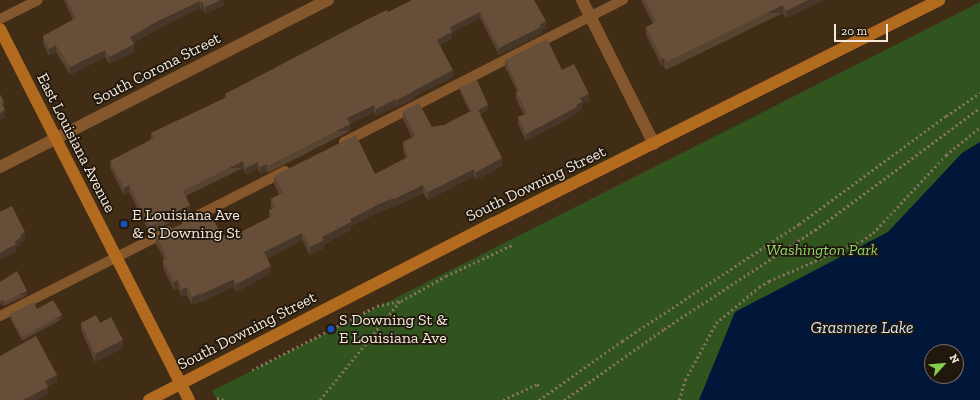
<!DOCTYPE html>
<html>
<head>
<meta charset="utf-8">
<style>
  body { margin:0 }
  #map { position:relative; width:980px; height:400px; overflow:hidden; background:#412c16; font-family:"Zilla Slab",serif }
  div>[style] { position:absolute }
  .green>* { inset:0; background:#31541f }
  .water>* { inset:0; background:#001739 }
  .path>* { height:2.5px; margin-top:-1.25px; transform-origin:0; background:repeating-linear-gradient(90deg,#857360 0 2px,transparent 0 5px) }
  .lane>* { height:10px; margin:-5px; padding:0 5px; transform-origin:5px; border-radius:5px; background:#85572d }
  .street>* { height:12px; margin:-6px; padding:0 6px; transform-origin:6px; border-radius:6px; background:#85572d }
  .secondary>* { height:12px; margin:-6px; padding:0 6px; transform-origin:6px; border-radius:6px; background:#b26b1e }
  .wall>* { inset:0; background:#584331 }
  .shaded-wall>* { inset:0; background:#473728; transform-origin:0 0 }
  .building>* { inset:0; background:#664e39 }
  .dots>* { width:11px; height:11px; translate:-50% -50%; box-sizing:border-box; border:2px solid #20170d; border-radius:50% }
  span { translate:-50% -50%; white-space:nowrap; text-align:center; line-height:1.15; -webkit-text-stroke:3.5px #20170d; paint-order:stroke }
  .street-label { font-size:16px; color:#f6e9db }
  .poi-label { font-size:16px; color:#f6e9db }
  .left { translate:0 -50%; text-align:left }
  .park-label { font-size:16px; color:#90d66f; font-style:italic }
  .water-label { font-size:17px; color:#d4e3f6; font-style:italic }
  .north { position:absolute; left:924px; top:344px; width:40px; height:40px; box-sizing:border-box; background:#20170d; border:1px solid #766b5f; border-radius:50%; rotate:63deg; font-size:11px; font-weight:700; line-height:16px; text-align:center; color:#f6e9db }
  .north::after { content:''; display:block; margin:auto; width:14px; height:18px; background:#87cf4b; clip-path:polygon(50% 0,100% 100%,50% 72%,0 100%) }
  .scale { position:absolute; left:834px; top:24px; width:54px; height:18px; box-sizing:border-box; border:2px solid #f6e9db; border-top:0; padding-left:5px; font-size:12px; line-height:14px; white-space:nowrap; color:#f6e9db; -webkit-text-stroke:3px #20170d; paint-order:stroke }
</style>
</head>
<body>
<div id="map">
  <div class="green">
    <i style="clip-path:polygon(evenodd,980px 2px,980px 400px,217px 400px,212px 391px,980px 2px,932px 352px,956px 352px,956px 376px,932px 376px,932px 352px)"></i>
  </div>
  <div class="water">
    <i style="clip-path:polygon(evenodd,980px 142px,980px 400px,699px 400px,735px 312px,888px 232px,962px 153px,980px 142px,932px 352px,956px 352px,956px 376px,932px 376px,932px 352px)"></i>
  </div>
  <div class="path">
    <i style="left:252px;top:370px;width:140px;rotate:-27.1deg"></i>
    <i style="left:377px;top:306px;width:25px;rotate:-12deg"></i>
    <i style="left:401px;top:301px;width:51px;rotate:-29.1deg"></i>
    <i style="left:446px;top:276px;width:73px;rotate:-25.2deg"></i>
    <i style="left:217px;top:398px;width:8px;rotate:14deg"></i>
    <i style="left:320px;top:400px;width:127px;rotate:-51.1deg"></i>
    <i style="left:503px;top:400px;width:38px;rotate:-25deg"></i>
    <i style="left:537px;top:384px;width:5px;rotate:37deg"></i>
    <i style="left:539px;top:400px;width:102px;rotate:-35.4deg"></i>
    <i style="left:622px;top:341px;width:212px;rotate:-33.5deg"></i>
    <i style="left:799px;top:224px;width:182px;rotate:-36.3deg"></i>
    <i style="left:946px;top:116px;width:41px;rotate:-34.1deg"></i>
    <i style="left:564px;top:400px;width:123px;rotate:-35.4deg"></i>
    <i style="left:664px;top:329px;width:181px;rotate:-33.3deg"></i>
    <i style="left:815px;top:230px;width:205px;rotate:-36.5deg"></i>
    <i style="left:679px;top:400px;width:21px;rotate:-73deg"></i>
    <i style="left:685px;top:380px;width:65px;rotate:-61.5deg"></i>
    <i style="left:716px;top:323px;width:56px;rotate:-39.9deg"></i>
    <i style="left:759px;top:287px;width:12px;rotate:-31deg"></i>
    <i style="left:769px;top:281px;width:100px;rotate:-23.5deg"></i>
    <i style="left:861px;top:241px;width:14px;rotate:-34deg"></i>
    <i style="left:873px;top:233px;width:107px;rotate:-46.9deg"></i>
    <i style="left:946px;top:155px;width:44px;rotate:-39.5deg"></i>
  </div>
  <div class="lane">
    <i style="left:0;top:19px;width:42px;rotate:-26.6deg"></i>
    <i style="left:344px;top:142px;width:313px;rotate:-27deg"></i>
    <i style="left:187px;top:221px;width:110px;rotate:-27deg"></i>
    <i style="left:0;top:316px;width:188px;rotate:-26.8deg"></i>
  </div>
  <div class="street">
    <i style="left:582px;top:0;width:161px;rotate:63.4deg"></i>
    <i style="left:0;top:167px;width:368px;rotate:-27deg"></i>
  </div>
  <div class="secondary">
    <i style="left:0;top:29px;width:416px;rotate:63deg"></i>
    <i style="left:149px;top:400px;width:388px;rotate:-27.2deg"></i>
    <i style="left:494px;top:223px;width:498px;rotate:-26.6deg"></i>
  </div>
  <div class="wall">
    <i style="clip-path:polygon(64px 0,224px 0,224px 5px,205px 14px,203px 9px,201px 10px,200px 8px,158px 29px,133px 43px,134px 52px,109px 64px,105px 57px,70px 75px,56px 52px,49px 56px,43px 43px,43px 36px,73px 20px)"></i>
    <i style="clip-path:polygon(534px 0,546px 28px,541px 30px,541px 34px,499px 55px,480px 18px,452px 33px,452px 39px,440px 45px,453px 77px,413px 97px,413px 99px,397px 107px,396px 106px,376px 116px,374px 112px,350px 124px,350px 131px,268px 173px,267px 171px,260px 174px,258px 169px,246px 175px,243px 168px,186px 196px,190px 212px,150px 233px,129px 192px,124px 195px,110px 168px,110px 161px,151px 140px,151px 133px,225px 98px,225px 94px,388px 12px)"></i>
    <i style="clip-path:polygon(641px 0,824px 0,786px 18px,783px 13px,666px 70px,664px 66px,662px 67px,646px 35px,646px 27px,653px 24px)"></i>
    <i style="clip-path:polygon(505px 60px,562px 70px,589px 101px,582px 104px,582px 109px,577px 112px,577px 114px,526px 141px,518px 124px,518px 117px,524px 115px,516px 99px,516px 92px,517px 91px,505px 67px)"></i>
    <i style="clip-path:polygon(460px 88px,488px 109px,480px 114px,502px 166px,476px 180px,474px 176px,428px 200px,423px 193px,394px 207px,394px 206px,381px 211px,351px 226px,351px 230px,324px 244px,324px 248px,310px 255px,302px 240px,267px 259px,271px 273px,236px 292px,234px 286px,202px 302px,201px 300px,192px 305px,187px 295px,182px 297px,178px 288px,174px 290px,163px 268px,163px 260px,164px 259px,156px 244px,156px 236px,222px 236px,227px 239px,269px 218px,269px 210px,272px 209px,271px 207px,271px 199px,279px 194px,274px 184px,274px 176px,375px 174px,406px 158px,403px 150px,403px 142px,412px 138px,403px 119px,403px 111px,432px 127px,444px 125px,470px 112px,460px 92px)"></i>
    <i style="clip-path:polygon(0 282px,27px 295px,4px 306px,3px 304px,1px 305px,0 303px)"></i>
    <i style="clip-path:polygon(37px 309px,62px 319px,22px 341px,10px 318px,10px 314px)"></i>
    <i style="clip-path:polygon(81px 323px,100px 323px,123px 348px,95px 362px,81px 330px)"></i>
  </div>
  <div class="shaded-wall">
    <i style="clip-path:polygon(220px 0,224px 0,224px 5px,205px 14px,205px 7px)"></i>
    <i style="clip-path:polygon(808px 0,824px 0,786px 18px,786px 11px)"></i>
    <i style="clip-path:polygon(200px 1px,200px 8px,158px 29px,130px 44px,130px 37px,158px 21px)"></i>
    <i style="clip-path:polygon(203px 2px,203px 9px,201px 10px,201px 3px)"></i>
    <i style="left:783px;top:5px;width:8px;height:130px;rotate:90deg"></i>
    <i style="clip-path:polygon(480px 12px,480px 18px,452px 33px,452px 39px,437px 47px,437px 40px,450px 27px)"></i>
    <i style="clip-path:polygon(546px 21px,546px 28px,541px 30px,541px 34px,499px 55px,499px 48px)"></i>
    <i style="clip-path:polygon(134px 44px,134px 52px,109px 64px,109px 57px)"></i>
    <i style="clip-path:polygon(56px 45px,56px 52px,49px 56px,49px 49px)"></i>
    <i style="clip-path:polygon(105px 50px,105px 57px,70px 75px,70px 67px)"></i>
    <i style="clip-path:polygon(664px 58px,664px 66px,662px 67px,662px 59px)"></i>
    <i style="clip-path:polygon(453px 70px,453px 77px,413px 97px,413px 99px,397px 107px,397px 100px,413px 91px)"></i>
    <i style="clip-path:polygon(589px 94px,589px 101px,582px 104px,582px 109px,577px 112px,577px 114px,526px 141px,526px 134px,576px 105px,580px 98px)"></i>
    <i style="clip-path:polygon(396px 99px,396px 106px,376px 116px,376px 109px)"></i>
    <i style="clip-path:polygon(4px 102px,4px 110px,2px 104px)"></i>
    <i style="clip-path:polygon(374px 105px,374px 112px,347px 125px,347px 118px)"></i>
    <i style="clip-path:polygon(488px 105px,488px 109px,473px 117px,473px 113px)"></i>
    <i style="clip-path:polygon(5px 110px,5px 118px,0 120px,0 113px)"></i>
    <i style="left:350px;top:124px;width:7px;height:92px;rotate:90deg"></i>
    <i style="clip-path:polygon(502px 158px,502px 166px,476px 180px,476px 172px)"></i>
    <i style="left:243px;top:161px;width:7px;height:67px;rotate:90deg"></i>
    <i style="clip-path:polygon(258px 162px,258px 169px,246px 175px,246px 168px)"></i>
    <i style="clip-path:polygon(267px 164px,267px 171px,260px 174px,260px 167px)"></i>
    <i style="clip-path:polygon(474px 169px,474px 176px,428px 200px,428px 192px)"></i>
    <i style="clip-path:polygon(129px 185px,129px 192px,124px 195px,124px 188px)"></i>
    <i style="clip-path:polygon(423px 185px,423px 193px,394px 207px,394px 199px)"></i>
    <i style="clip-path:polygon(394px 198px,394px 206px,381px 211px,351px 226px,351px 230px,324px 244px,324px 248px,310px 255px,310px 247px,322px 237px,350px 219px,381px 203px)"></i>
    <i style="left:190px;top:205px;width:7px;height:45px;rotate:90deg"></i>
    <i style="clip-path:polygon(25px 232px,25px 240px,21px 242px,21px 245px,16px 248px,16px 252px,0 260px,0 253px,15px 241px,20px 235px)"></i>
    <i style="clip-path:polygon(302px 233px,302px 240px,264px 260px,264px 252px)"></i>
    <i style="clip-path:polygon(271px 266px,271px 273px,236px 292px,236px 284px)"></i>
    <i style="clip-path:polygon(234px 279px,234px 286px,202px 302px,202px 294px)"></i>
    <i style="clip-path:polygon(178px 280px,178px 288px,174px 290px,174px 282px)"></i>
    <i style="clip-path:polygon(187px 287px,187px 295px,182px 297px,182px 289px)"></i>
    <i style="left:27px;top:291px;width:4px;height:25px;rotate:90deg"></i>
    <i style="clip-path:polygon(201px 293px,201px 300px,192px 305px,192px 297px)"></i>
    <i style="clip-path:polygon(3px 300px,3px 304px,1px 305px,1px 301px)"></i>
    <i style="left:62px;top:315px;width:4px;height:46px;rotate:90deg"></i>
    <i style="clip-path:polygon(123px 340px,123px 348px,95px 362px,95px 354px)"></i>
    <i style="clip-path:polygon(57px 375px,57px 382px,45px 388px,45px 381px)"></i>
    <i style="clip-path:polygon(48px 387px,48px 394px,37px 400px,23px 400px)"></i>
  </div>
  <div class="building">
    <i style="clip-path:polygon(67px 0,220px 0,205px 7px,203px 2px,201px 3px,200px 1px,158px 21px,130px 37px,134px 44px,109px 57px,105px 50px,70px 67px,56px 45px,49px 49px,43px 36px,76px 18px)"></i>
    <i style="clip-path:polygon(412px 0,534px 0,546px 21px,540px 24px,541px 27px,499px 48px,480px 12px,450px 27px,452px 32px,437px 40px,453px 70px,413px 91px,413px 92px,397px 100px,396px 99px,376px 109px,374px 105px,347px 118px,350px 124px,268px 166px,267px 164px,260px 167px,258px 162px,246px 168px,243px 161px,183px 191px,190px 205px,150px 226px,129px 185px,124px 188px,110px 161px,154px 138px,151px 133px,227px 97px,225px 94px,368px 19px,387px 10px,388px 12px)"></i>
    <i style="clip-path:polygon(645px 0,808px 0,786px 11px,783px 5px,666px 62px,664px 58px,662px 59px,646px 27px,656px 22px)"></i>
    <i style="clip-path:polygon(547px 39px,562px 70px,574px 64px,589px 94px,580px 98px,582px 102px,576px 105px,577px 107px,526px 134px,518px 117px,527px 113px,516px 92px,519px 90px,505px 60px)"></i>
    <i style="clip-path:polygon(477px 80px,488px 105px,478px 110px,477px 108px,471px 111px,460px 88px)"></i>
    <i style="clip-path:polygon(0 94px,4px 102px,2px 104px,5px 110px,0 113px)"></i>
    <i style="clip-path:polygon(419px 103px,432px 127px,444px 125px,477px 108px,502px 158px,476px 172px,474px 169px,428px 192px,423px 185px,394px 199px,394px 198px,381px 203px,350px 219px,351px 222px,322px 237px,324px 240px,310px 247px,302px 233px,264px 252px,271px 266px,236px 284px,234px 279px,202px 294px,201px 293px,192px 297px,187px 287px,182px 289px,178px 280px,174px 282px,163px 260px,167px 258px,156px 236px,209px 211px,222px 236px,225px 235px,227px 239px,272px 216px,269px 210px,275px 207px,271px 199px,283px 193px,274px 176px,356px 135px,375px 174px,408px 157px,403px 142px,415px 136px,403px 111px)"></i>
    <i style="clip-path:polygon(12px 206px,25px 232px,20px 235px,21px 238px,15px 241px,16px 244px,0 253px,0 212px)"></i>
    <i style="clip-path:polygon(17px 271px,27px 291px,4px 302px,3px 300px,1px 301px,0 299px,0 282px)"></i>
    <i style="clip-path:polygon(53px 300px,62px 315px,22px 337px,10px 314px,34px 302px,37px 309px)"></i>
    <i style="clip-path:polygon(96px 315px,100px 323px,111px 317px,123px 340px,95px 354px,81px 323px)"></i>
    <i style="clip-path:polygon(36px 336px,57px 375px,45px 381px,48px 387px,23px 400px,0 400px,0 356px)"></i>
  </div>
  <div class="dots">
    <i style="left:124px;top:224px;background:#1a4fb4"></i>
    <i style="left:331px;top:329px;background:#1a4fb4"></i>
  </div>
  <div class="street-label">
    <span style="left:157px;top:69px;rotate:-27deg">South Corona Street</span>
    <span style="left:76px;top:143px;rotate:63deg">East Louisiana Avenue</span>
    <span style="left:536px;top:184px;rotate:-26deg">South Downing Street</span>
    <span style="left:247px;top:331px;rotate:-27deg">South Downing Street</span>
  </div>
  <div class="poi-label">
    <span class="left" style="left:132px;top:224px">E Louisiana Ave<br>&amp; S Downing St</span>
    <span class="left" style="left:339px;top:329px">S Downing St &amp;<br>E Louisiana Ave</span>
  </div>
  <div class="park-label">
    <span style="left:822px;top:250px">Washington Park</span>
  </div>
  <div class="water-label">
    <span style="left:862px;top:328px">Grasmere Lake</span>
  </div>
  <div class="north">N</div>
  <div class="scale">20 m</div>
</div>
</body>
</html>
